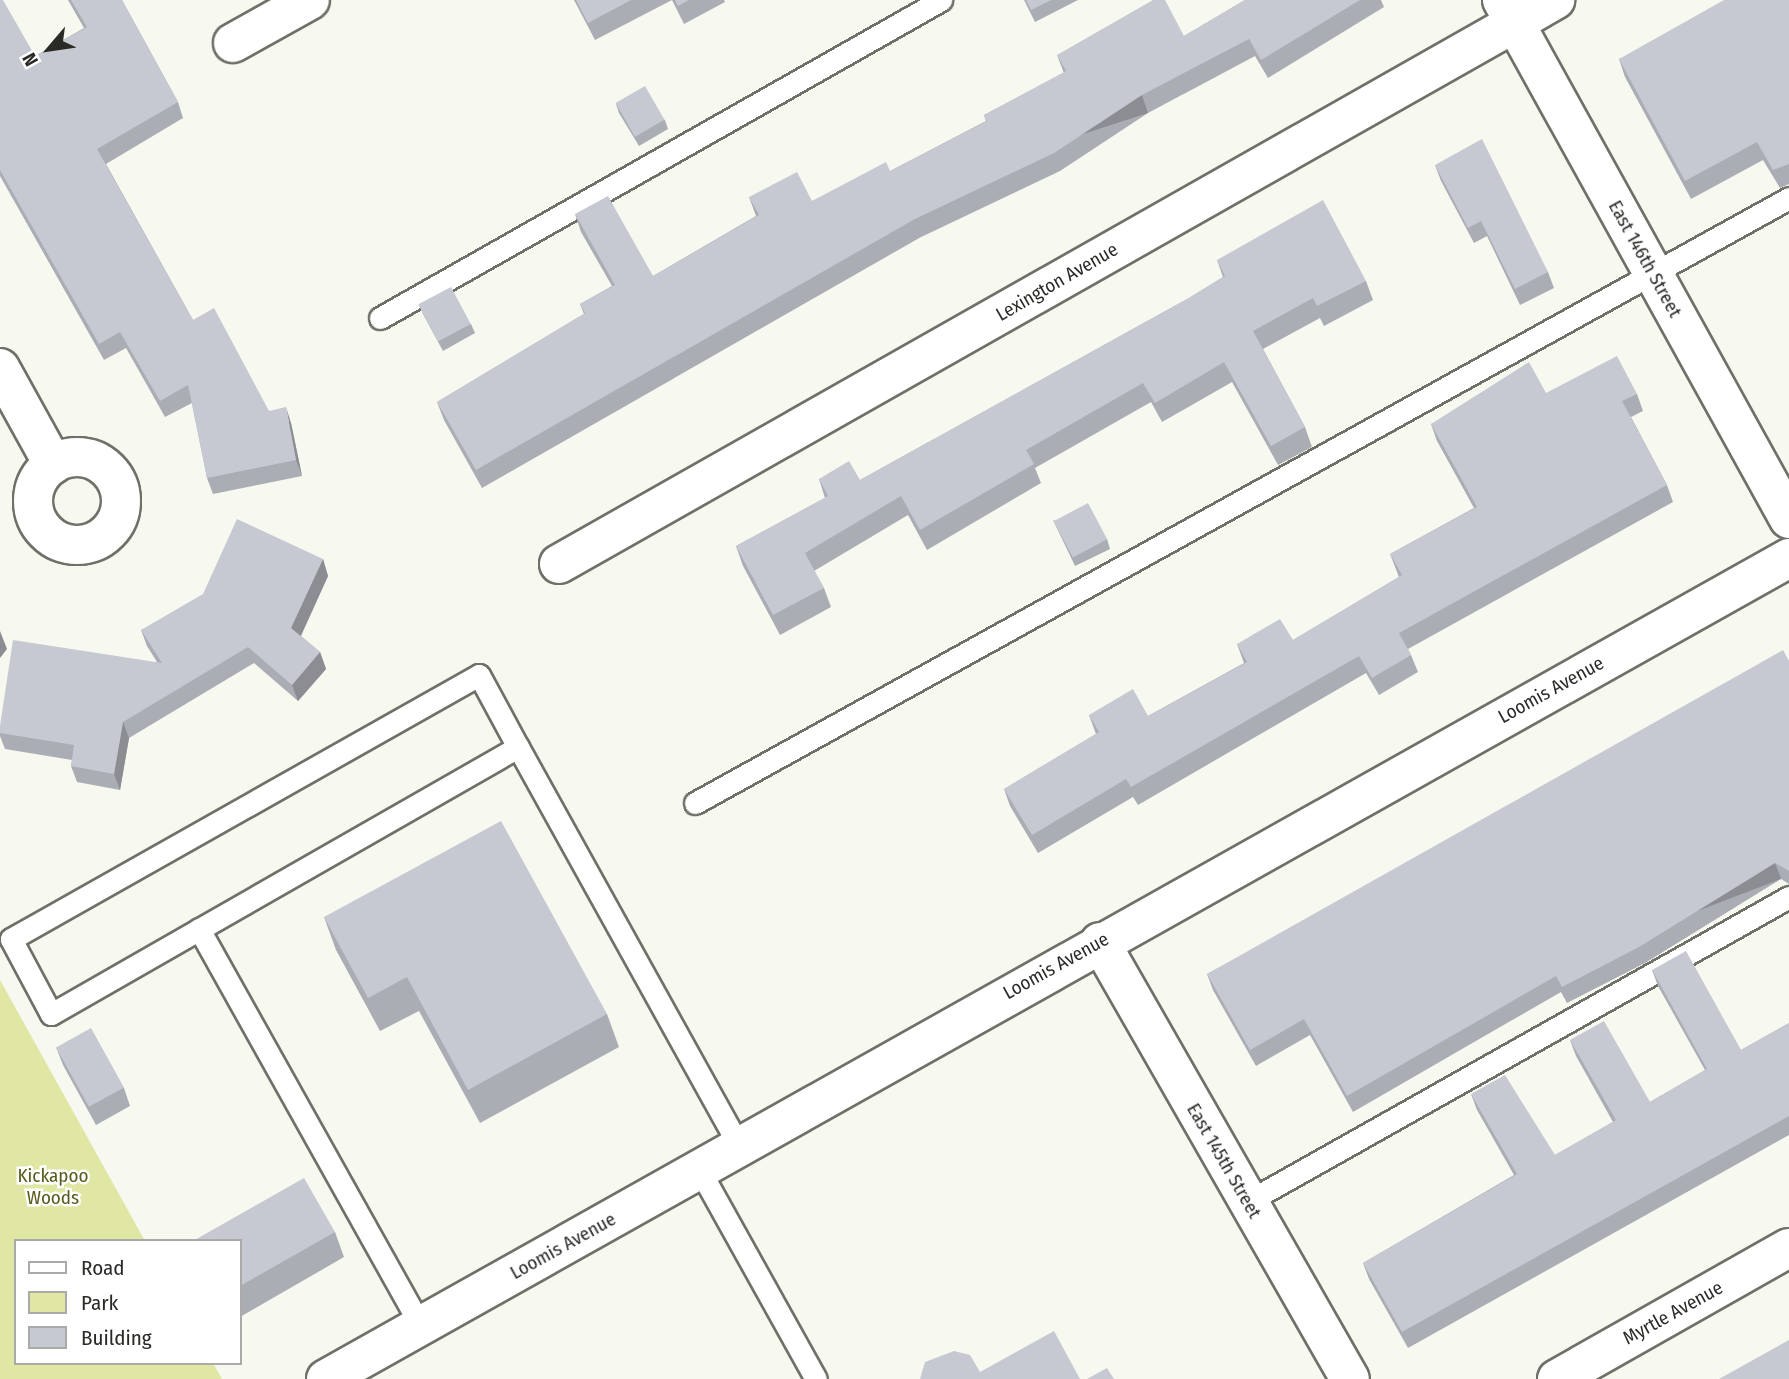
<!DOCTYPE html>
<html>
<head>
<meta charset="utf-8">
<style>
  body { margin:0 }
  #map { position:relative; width:1789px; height:1379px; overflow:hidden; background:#f7f8ef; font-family:"Fira Sans Condensed",sans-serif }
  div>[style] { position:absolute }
  .green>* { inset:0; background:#e0e6a4 }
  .roads { filter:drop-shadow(2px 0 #6f7068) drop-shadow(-2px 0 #6f7068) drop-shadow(0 2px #6f7068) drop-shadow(0 -2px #6f7068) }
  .service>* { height:21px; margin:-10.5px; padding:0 10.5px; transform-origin:10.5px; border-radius:10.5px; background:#fff }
  .minor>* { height:38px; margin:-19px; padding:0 19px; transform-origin:19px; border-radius:19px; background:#fff }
  .minor>.ring { margin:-19px; padding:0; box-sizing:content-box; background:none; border:38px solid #fff; border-radius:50% }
  .wall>* { inset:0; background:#aaadb4 }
  .shaded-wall>* { inset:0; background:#8b8d92; transform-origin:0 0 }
  .building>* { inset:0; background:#c6c9d1; transform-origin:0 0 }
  span { translate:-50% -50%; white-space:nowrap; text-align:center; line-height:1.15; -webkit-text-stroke:5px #fff; paint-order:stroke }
  .street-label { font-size:19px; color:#2a2a27 }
  .park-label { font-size:19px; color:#585b1b }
  .legend { position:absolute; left:14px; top:1239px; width:228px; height:126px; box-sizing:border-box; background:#fff; border:2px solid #aaaaa9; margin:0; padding:9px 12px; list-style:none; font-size:21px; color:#2a2a27 }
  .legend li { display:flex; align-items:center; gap:14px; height:35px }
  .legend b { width:35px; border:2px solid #aaaaa9 }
  .north { position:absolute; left:14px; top:14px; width:70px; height:70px; -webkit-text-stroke:5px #fff; paint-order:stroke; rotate:241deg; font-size:19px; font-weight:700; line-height:28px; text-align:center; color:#2a2a27 }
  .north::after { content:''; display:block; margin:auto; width:24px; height:32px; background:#2a2a27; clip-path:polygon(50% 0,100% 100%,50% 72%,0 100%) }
</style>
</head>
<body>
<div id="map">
  <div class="green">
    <i style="clip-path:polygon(0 980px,145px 1241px,16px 1241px,16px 1363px,213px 1363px,222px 1379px,0 1379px)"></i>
  </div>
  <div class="roads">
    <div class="service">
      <i style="left:380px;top:318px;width:645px;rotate:-29.55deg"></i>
      <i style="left:518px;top:747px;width:538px;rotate:150.24deg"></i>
      <i style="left:51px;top:1014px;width:85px;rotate:-118.1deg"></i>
      <i style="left:11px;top:939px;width:537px;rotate:-29.43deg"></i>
      <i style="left:479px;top:675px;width:82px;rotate:61.6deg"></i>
      <i style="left:518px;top:747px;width:456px;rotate:61deg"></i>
      <i style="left:695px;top:803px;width:1250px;rotate:-28.94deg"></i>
      <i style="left:199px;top:929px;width:453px;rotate:60.8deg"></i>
      <i style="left:699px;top:1169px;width:240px;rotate:60.9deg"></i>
      <i style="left:1247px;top:1202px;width:622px;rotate:-29.37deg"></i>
    </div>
    <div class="minor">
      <i style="left:1502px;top:0;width:593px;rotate:61.06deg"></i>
      <i style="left:233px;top:43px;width:88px;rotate:-29.2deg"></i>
      <i style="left:0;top:368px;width:110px;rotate:61.1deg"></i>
      <i class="ring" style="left:33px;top:457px;width:50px;height:50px"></i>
      <i style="left:559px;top:564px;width:1145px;rotate:-29.52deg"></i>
      <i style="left:1100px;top:942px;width:503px;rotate:60.23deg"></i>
      <i style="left:326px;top:1379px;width:1678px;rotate:-29.3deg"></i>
      <i style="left:1557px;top:1379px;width:266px;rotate:-29.5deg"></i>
    </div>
  </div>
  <div class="wall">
    <i style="clip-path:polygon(0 0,35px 56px,84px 28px,68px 0,122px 0,178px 102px,183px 118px,106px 164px,193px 320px,269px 411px,291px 423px,302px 476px,213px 494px,207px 478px,192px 403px,165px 417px,126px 348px,104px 360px,0 176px)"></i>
    <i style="clip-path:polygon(574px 0,724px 0,725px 2px,684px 24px,672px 0,595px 40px)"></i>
    <i style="clip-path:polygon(1024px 0,1078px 0,1035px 22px)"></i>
    <i style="clip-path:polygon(1245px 0,1381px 0,1384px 7px,1268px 78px,1255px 56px,1148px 113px,1060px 171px,921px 237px,482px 488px,444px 420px,437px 402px,584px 314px,580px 304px,612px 286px,581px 232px,575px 214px,653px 276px,756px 216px,749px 197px,812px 201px,890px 171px,986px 121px,984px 115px,1064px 73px,1057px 55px,1184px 36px)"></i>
    <i style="clip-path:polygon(1789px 0,1789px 184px,1780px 188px,1763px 160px,1691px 199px,1625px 77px,1619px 59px)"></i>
    <i style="clip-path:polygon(616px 104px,665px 120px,668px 129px,639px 146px,619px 113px)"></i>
    <i style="clip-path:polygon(1435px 165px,1548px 272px,1554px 288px,1520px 305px,1487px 236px,1474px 243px,1441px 181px)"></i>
    <i style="clip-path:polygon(1217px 260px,1366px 281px,1373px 300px,1324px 326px,1320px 318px,1263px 349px,1305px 427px,1312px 447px,1278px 465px,1232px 382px,1162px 422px,1151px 402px,1035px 468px,1041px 483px,927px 550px,908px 515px,814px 571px,824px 588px,831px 607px,780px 635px,743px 566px,736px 546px,825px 498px,819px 479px,860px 480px,1189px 298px,1223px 277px)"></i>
    <i style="clip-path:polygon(419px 305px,471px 324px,475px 333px,443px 351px,423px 314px)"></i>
    <i style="clip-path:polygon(1546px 393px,1637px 394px,1643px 411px,1631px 417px,1667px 485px,1673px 502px,1408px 649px,1411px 655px,1418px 672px,1379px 695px,1366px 673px,1138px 805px,1133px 797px,1038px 853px,1010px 806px,1004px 789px,1096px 734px,1089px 715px,1148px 716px,1244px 663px,1237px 644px,1293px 640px,1399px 577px,1390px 554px,1474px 508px,1437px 441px,1431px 424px)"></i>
    <i style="clip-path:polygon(1053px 520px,1107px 539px,1110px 549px,1075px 566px)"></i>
    <i style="clip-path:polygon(323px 559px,328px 576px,301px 636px,320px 652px,326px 669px,298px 701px,254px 663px,129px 738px,120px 790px,77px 782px,71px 766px,72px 760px,5px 749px,0 736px,0 726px,157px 662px,147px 646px,141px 630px)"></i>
    <i style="clip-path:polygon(1789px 661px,1789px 884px,1781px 879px,1645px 963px,1567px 1003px,1561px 992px,1353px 1112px,1310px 1035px,1256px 1066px,1213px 990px,1207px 974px)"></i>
    <i style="clip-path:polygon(324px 917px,607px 1014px,619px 1047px,480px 1123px,419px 1011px,380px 1031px,336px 950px)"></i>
    <i style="clip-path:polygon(1652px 970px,1741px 1050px,1789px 1023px,1789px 1135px,1408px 1348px,1369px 1279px,1363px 1263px,1514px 1175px,1477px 1110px,1471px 1094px,1555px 1155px,1613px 1122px,1576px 1056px,1570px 1040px,1650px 1102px,1705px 1070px,1658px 986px)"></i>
    <i style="clip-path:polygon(56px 1047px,124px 1088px,130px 1106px,96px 1125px,63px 1065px)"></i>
    <i style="clip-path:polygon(335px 1232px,344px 1257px,240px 1317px,240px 1241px)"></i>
  </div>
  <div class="shaded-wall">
    <i style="left:1142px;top:95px;width:19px;height:105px;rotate:72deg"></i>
    <i style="clip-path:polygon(286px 407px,291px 423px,302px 476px,296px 460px)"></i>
    <i style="clip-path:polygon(323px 559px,328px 576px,297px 644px,291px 628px)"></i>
    <i style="clip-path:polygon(0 631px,7px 649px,0 658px)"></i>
    <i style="clip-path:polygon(320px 652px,326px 669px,298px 701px,292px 685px)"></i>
    <i style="clip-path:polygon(123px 722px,129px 738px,120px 790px,114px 774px)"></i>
    <i style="left:1775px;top:863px;width:17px;height:160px;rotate:69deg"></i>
  </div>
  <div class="building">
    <i style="clip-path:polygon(0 0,3px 0,35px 56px,87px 27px,71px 0,122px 0,178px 102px,97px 149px,193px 320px,214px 308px,269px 411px,286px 407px,296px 460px,207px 478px,188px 385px,160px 401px,120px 332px,99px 344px,0 170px)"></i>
    <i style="clip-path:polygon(576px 0,631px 0,588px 23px)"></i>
    <i style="clip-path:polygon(675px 0,689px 0,678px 6px)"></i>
    <i style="clip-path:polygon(1026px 0,1051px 0,1031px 10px)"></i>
    <i style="clip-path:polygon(1153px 0,1165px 0,1184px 36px,1245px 0,1360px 0,1261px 60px,1249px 39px,1142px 95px,1054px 153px,915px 219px,476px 470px,437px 402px,585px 313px,580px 304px,615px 285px,575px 214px,608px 196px,653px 276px,759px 215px,749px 197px,797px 172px,812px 201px,886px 162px,890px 171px,987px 121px,984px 115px,1066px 71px,1057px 55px)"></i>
    <i style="clip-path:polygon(1724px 0,1789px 0,1789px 164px,1773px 170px,1757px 142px,1685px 181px,1619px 59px)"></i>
    <i style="left:645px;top:86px;width:39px;height:34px;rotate:60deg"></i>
    <i style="clip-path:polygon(1482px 139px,1548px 272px,1515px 289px,1481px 221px,1468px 228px,1435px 165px)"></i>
    <i style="clip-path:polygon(1323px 200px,1366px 281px,1317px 306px,1313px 298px,1253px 331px,1305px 427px,1271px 446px,1224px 362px,1155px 403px,1143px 383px,1026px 450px,1034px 464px,920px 530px,901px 496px,805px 553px,824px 588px,773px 615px,736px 546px,828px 496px,819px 479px,849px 461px,860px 480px,1189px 298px,1225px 276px,1217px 260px)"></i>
    <i style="left:451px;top:287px;width:42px;height:37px;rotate:62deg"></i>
    <i style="clip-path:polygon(1617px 356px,1637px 394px,1622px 401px,1667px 485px,1399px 633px,1411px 655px,1372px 678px,1359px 656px,1131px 787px,1126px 779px,1032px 835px,1004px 789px,1099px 732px,1089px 715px,1133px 689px,1148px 716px,1247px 662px,1237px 644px,1280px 619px,1293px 640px,1402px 575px,1390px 554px,1477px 507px,1431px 424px,1529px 362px,1546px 393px)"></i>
    <i style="left:1088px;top:503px;width:41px;height:39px;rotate:62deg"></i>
    <i style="clip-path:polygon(237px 519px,323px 559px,291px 628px,320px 652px,292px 685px,248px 647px,123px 722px,114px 774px,71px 766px,74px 745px,0 733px,0 726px,13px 640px,162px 663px,141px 630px,203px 594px)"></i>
    <i style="clip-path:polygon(1783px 650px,1789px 661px,1789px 871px,1775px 863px,1639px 947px,1562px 987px,1556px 976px,1347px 1096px,1304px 1019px,1250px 1050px,1207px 974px)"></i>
    <i style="clip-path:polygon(501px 821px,607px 1014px,468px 1090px,407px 977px,368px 998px,324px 917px)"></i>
    <i style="clip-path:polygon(1686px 951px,1741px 1050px,1789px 1023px,1789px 1116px,1402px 1332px,1363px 1263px,1517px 1174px,1471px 1094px,1505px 1075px,1555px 1155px,1616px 1120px,1570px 1040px,1604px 1021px,1650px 1102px,1707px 1069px,1652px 970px)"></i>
    <i style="left:91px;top:1028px;width:68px;height:40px;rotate:61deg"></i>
    <i style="clip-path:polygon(304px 1178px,335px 1232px,240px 1286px,240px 1241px,193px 1241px)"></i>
    <i style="clip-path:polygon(1054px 1331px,1080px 1379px,920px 1379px,925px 1362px,954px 1351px,970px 1355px,980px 1372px)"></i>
    <i style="clip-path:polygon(1789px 1340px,1789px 1379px,1719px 1379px)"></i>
    <i style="clip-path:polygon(1107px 1368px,1114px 1379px,1087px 1379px)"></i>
  </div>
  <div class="street-label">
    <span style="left:1645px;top:259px;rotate:61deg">East 146th Street</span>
    <span style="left:1057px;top:282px;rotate:-30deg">Lexington Avenue</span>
    <span style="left:1551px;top:690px;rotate:-29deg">Loomis Avenue</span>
    <span style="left:1056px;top:966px;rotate:-29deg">Loomis Avenue</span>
    <span style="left:1224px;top:1161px;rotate:60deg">East 145th Street</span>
    <span style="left:563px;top:1246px;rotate:-29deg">Loomis Avenue</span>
    <span style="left:1673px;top:1313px;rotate:-29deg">Myrtle Avenue</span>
  </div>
  <div class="park-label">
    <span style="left:53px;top:1187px">Kickapoo<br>Woods</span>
  </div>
  <ul class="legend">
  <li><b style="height:9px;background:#fff"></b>Road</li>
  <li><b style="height:19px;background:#e0e6a4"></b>Park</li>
  <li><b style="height:19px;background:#c6c9d1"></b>Building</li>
  </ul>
  <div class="north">N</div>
</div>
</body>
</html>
